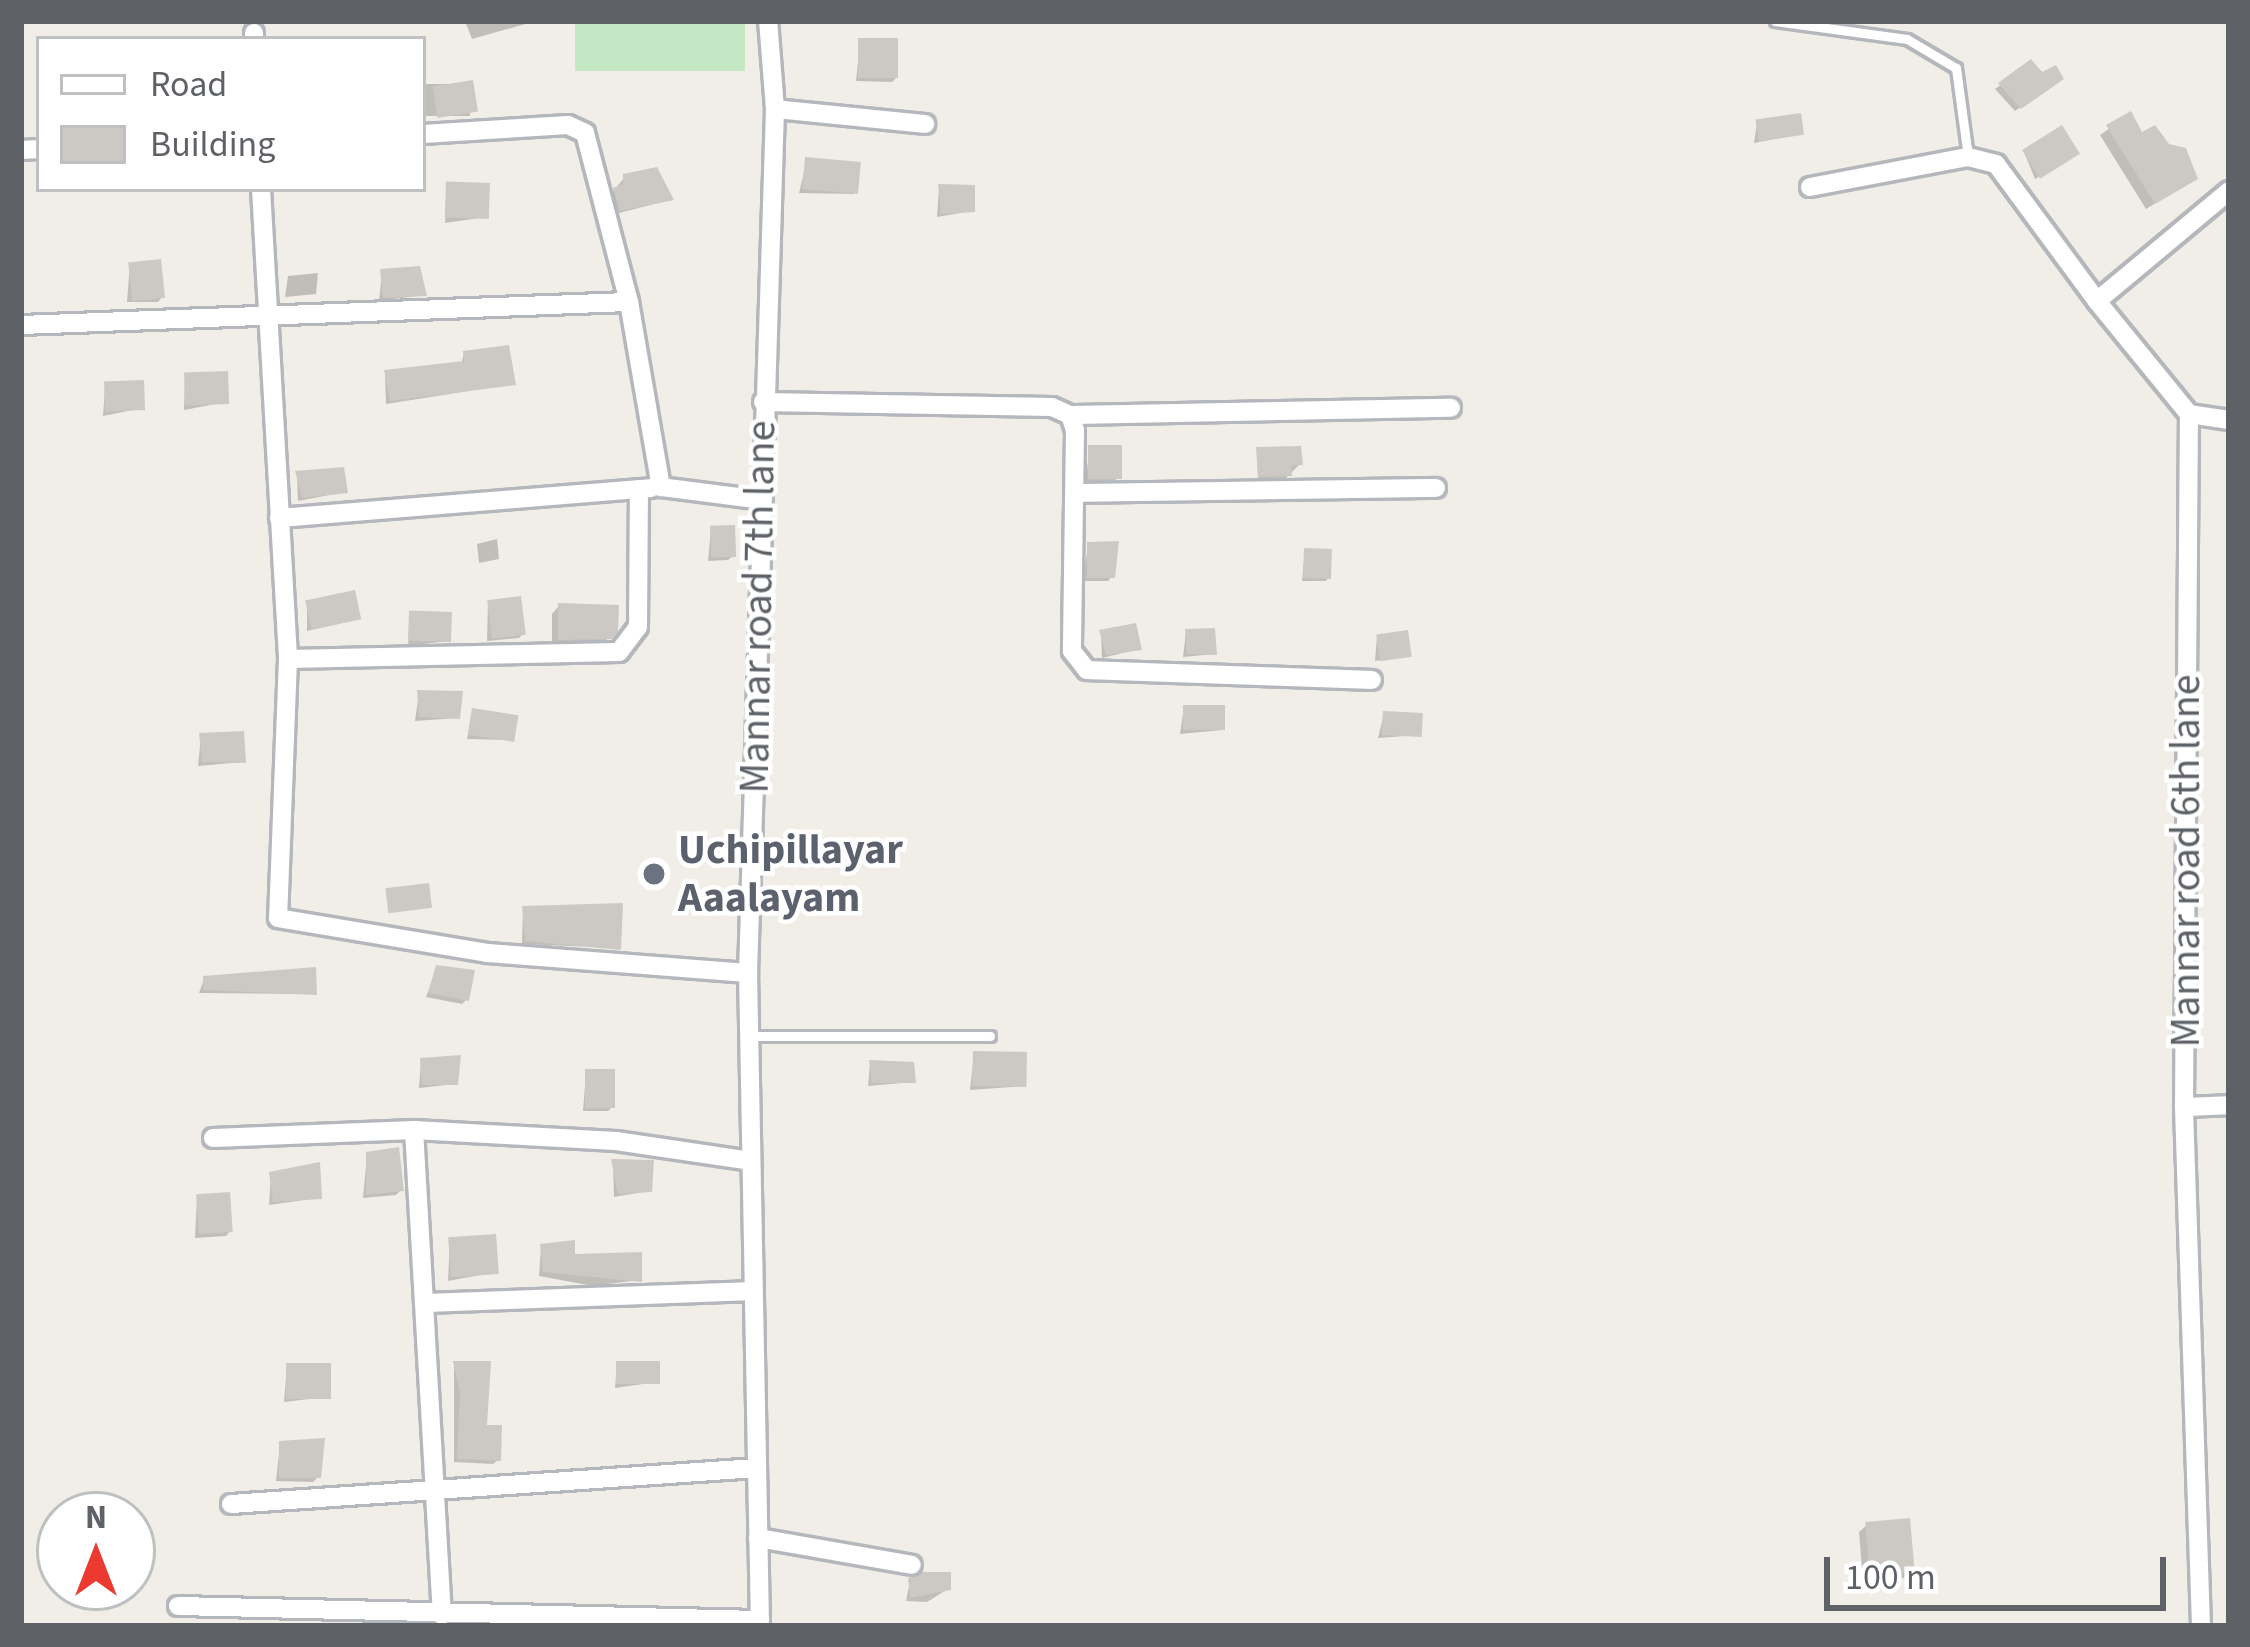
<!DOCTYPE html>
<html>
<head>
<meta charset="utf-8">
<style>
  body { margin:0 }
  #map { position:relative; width:2250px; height:1647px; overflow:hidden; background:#f0eee7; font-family:"Source Sans 3",sans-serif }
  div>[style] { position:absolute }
  .green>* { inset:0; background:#c4e8c3; transform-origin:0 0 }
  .shadow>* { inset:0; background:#0003; transform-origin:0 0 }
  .building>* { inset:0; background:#ccc9c4; transform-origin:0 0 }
  .roads { filter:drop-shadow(3px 0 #b4b7bb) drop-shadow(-3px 0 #b4b7bb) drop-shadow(0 3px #b4b7bb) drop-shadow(0 -3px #b4b7bb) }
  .lane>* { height:9px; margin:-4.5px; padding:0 4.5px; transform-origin:4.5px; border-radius:4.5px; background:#fff }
  .street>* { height:18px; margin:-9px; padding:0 9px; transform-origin:9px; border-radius:9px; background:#fff }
  .dots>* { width:33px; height:33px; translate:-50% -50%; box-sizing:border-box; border:6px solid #fff; border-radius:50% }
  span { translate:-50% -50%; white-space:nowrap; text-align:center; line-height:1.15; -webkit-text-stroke:9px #fff; paint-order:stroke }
  .street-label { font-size:42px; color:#5e6267 }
  .worship-label { font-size:42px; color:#5b616d; font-weight:700 }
  .left { translate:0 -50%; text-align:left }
  .frame { position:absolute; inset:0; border:24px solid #5e6267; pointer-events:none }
  .legend { position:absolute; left:36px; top:36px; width:390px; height:156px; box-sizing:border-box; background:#fff; border:3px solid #bfc0c2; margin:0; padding:15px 21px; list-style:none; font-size:36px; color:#5e6267 }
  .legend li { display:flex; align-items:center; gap:24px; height:60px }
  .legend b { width:60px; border:3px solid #bfc0c2 }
  .north { position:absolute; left:36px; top:1491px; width:120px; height:120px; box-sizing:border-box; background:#fff; border:3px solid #bfc0c2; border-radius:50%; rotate:0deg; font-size:33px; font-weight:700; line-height:48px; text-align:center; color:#5e6267 }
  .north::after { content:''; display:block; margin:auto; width:42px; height:54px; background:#ec3a30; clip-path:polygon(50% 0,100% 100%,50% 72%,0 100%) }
  .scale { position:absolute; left:1824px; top:1557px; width:342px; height:54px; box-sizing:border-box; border:6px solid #5e6267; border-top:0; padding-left:15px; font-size:36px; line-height:42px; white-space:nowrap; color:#5e6267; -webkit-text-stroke:9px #fff; paint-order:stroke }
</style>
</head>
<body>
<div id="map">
  <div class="green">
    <i style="left:575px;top:21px;width:170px;height:50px"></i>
  </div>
  <div class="shadow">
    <i style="clip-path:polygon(465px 21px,536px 21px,472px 39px)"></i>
    <i style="clip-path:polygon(860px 41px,897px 77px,892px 82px,856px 81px)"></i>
    <i style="clip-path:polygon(2031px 63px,2056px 83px,2015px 111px,1995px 89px)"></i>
    <i style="left:470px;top:84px;width:32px;height:47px;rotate:90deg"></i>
    <i style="clip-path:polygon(2129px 115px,2140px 136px,2195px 179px,2146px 209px,2100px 135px)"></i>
    <i style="clip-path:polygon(1757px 123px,1801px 134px,1754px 143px)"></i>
    <i style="clip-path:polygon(2024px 152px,2072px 158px,2035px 179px)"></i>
    <i style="clip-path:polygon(807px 160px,855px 194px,799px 193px)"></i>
    <i style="clip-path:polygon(625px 177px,670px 200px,615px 214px,610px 195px)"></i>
    <i style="clip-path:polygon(448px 187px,486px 217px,445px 223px)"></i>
    <i style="clip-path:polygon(939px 187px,972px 211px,937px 217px)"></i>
    <i style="clip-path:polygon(130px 264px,162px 297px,158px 302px,127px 302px)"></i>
    <i style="clip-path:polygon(382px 272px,424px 295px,379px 301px)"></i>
    <i style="clip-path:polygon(318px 273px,316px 294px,285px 297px,288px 276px)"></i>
    <i style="clip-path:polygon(464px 353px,513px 384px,386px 404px,385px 373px,461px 365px)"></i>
    <i style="clip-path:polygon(185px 379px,226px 402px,184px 410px)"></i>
    <i style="clip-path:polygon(105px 388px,142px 408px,103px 416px)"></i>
    <i style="clip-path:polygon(1090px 448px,1120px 476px,1115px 480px,1085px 482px)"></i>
    <i style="clip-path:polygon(1257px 450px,1300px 464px,1284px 480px,1258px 480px)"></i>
    <i style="clip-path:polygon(297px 474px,345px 492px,298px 501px)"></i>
    <i style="clip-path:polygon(711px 529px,733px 556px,728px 560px,708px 561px)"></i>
    <i style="clip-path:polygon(497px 539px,499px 559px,479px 563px,477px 544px)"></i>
    <i style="clip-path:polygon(1088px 545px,1112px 576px,1108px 581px,1083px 581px)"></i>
    <i style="clip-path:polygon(1305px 551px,1330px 576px,1326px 581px,1302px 581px)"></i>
    <i style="clip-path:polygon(488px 601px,523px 634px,519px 638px,487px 641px)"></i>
    <i style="clip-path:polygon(307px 602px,358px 618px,307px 631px)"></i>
    <i style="clip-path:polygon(559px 606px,609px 637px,602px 645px,552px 646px,552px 614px)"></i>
    <i style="clip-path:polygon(410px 618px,448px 641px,408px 646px)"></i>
    <i style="clip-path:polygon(1186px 632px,1214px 654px,1183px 657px)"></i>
    <i style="clip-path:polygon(1101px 633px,1139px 649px,1102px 658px)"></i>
    <i style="clip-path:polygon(1377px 636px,1408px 656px,1375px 661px)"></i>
    <i style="clip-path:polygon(419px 693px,457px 718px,415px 721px)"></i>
    <i style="clip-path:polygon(1184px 708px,1222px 730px,1180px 734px)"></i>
    <i style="clip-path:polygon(473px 711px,511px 740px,467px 739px)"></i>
    <i style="clip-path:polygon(1384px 714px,1419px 735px,1378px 738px)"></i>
    <i style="clip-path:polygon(201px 736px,243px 762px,198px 766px)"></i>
    <i style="clip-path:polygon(523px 909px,618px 948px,522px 944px)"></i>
    <i style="clip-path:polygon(437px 968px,466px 1000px,462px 1004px,426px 997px)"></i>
    <i style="clip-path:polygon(204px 979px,314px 994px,199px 993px)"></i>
    <i style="clip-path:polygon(974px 1054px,1025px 1086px,970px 1090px)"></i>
    <i style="clip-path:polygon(421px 1061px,455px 1084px,419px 1088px)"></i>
    <i style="clip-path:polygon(870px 1063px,913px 1082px,868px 1086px)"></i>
    <i style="clip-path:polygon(586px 1072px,613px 1106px,608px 1111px,583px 1111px)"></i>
    <i style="clip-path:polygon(367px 1155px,401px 1190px,396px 1195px,363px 1198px)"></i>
    <i style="clip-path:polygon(613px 1162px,649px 1191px,614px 1197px)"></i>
    <i style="clip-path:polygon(271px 1174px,318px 1198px,269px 1205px)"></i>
    <i style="clip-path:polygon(197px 1198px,230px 1231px,226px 1236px,195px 1238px)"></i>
    <i style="clip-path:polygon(450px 1240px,496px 1272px,448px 1281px)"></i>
    <i style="clip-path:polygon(541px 1247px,639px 1280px,593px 1286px,539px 1276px)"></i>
    <i style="clip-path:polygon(454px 1364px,498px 1460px,493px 1464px,454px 1462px)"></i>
    <i style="clip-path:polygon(617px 1365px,657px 1382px,615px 1388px)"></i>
    <i style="clip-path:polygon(287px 1366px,326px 1397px,284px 1402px)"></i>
    <i style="clip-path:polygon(280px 1444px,318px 1477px,313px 1482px,276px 1481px)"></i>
    <i style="clip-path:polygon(1867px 1525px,1911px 1571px,1904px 1578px,1863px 1581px,1859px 1532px)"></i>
    <i style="clip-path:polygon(910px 1581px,948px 1589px,927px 1602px,906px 1601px)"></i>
  </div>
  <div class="building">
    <i style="left:858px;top:38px;width:40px;height:40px"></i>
    <i style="clip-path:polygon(2031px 59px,2042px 72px,2056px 65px,2064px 79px,2021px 109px,1998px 83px)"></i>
    <i style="left:473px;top:80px;width:32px;height:41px;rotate:81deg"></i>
    <i style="clip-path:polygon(2131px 111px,2142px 132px,2155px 125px,2169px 144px,2186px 148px,2198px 179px,2155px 204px,2106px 125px)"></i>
    <i style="left:1801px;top:113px;width:22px;height:46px;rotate:82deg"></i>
    <i style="left:2062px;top:125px;width:34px;height:47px;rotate:58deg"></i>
    <i style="left:805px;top:157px;width:56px;height:32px;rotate:5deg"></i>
    <i style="clip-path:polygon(657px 167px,674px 200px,620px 211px,613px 188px,623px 184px,623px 174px)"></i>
    <i style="left:490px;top:183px;width:36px;height:44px;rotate:92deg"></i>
    <i style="clip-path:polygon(938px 184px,975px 185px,975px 212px,941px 214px)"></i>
    <i style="left:161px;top:259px;width:39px;height:33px;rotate:84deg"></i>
    <i style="clip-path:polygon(420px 266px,427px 296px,383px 298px,380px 269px)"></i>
    <i style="clip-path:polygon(509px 345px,516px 385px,390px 401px,384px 370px,464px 361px,463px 351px)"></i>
    <i style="left:228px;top:371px;width:33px;height:44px;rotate:88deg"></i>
    <i style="left:144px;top:380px;width:30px;height:40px;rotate:88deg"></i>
    <i style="left:1088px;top:445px;width:34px;height:34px"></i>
    <i style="clip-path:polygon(1301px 446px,1303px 465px,1291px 466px,1292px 476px,1258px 477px,1256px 447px)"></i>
    <i style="clip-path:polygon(344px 467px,348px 493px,302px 498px,295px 471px)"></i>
    <i style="left:735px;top:525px;width:32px;height:25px;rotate:88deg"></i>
    <i style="clip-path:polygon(1119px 541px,1115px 578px,1087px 578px,1087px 542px)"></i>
    <i style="left:1304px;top:548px;width:28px;height:30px;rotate:2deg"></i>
    <i style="left:355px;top:590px;width:30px;height:51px;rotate:78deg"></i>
    <i style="left:521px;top:596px;width:39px;height:34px;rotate:83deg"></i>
    <i style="clip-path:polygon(558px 603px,619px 605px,618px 631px,612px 639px,558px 640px)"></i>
    <i style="left:452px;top:612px;width:30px;height:43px;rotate:92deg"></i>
    <i style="clip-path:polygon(1136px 623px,1142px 650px,1106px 655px,1099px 630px)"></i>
    <i style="clip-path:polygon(1215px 628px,1217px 655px,1187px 654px,1185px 629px)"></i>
    <i style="left:1408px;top:630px;width:27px;height:32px;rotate:82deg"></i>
    <i style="clip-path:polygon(417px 690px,463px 691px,460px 719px,419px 717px)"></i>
    <i style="left:1183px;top:705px;width:42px;height:25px"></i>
    <i style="left:472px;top:708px;width:47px;height:27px;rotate:9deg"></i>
    <i style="left:1383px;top:711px;width:40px;height:24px;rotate:3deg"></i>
    <i style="clip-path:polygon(244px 731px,246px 763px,202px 762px,199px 733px)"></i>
    <i style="left:429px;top:883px;width:25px;height:44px;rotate:83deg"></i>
    <i style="clip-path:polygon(623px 903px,621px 950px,525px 941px,522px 906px)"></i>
    <i style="clip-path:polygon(436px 965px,475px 970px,469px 1001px,428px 993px)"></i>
    <i style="clip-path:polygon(316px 967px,317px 995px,203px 990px,203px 976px)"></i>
    <i style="left:973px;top:1051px;width:54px;height:35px;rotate:1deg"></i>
    <i style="clip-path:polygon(461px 1055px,458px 1085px,422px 1085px,420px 1058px)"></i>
    <i style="clip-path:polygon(869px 1060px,914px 1062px,916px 1083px,872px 1083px)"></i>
    <i style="left:585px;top:1069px;width:30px;height:39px"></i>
    <i style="clip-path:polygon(399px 1147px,404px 1191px,366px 1195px,366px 1152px)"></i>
    <i style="clip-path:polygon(611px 1159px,654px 1160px,652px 1192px,618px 1194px)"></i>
    <i style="clip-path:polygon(320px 1162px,322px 1199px,273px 1202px,269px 1172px)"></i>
    <i style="left:230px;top:1192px;width:40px;height:34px;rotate:86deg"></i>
    <i style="left:496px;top:1234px;width:40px;height:48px;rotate:86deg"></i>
    <i style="clip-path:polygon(575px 1240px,575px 1254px,642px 1252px,642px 1282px,543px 1272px,540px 1244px)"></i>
    <i style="clip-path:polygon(453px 1361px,491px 1361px,487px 1425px,502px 1425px,501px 1461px,457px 1459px,460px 1392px)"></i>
    <i style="left:660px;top:1361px;width:23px;height:44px;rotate:90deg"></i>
    <i style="left:286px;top:1363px;width:45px;height:36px"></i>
    <i style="clip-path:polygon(325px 1438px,321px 1478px,279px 1478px,279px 1441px)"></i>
    <i style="left:1910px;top:1518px;width:54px;height:45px;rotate:85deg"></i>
    <i style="clip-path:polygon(923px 1572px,951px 1572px,951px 1590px,910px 1598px,908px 1578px)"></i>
  </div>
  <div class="roads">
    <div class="lane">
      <i style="left:1775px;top:21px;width:133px;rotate:7.8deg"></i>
      <i style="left:1907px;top:39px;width:57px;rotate:30.6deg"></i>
      <i style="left:1956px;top:68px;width:90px;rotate:82.3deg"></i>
      <i style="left:749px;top:1036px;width:241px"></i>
    </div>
    <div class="street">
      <i style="left:254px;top:33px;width:6px;rotate:90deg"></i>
      <i style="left:775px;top:109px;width:151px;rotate:5.7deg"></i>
      <i style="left:423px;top:134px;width:145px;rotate:-3.6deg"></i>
      <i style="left:568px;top:125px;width:19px;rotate:25deg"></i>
      <i style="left:585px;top:133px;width:175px;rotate:75.4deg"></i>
      <i style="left:629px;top:302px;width:188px;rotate:80.2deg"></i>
      <i style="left:661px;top:487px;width:102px;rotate:7.3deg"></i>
      <i style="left:21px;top:150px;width:18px;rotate:-3deg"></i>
      <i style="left:1810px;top:187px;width:161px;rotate:-10.8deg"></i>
      <i style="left:1968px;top:157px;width:29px;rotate:14deg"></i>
      <i style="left:1996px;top:164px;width:170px;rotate:53.6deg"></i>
      <i style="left:261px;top:189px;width:471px;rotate:86.7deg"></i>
      <i style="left:288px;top:659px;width:259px;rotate:92.2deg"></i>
      <i style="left:278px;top:918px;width:212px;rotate:9.5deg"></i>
      <i style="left:487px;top:953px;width:262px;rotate:4.4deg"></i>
      <i style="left:21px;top:325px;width:608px;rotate:-2.17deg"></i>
      <i style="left:763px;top:402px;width:289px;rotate:1deg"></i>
      <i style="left:1052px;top:407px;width:20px;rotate:24deg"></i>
      <i style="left:1070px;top:415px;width:16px;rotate:72deg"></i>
      <i style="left:1075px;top:430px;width:221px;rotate:90.8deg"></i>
      <i style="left:1072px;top:651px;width:24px;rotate:52deg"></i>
      <i style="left:1087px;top:670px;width:285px;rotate:2deg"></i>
      <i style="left:2189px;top:414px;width:40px;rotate:8.5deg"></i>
      <i style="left:1070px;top:415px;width:381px;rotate:-1.1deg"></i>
      <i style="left:1075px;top:493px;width:361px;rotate:-0.8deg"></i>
      <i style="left:279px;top:518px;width:373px;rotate:-4.6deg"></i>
      <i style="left:288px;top:659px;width:331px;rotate:-1.2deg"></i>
      <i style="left:619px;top:652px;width:31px;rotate:-53deg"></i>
      <i style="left:638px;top:627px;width:138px;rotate:-89.6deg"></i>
      <i style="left:2184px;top:1107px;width:45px;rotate:-2.5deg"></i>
      <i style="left:414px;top:1130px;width:486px;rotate:86.7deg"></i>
      <i style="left:213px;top:1138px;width:201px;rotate:-2.3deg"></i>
      <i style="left:414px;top:1130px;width:202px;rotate:3.1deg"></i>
      <i style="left:616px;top:1141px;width:136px;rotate:8.4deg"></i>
      <i style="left:428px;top:1303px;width:324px;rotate:-2.1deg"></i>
      <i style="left:231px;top:1504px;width:526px;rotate:-3.92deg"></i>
      <i style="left:758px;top:1538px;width:156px;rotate:9.9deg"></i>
      <i style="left:178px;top:1606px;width:582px;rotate:1.38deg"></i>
      <i style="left:760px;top:1626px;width:653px;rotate:-91.05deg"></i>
      <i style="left:748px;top:973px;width:864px;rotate:-88.21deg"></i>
      <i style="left:775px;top:109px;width:88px;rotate:-94.5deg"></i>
      <i style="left:2201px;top:1626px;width:519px;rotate:-91.88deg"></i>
      <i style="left:2184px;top:1107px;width:693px;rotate:-89.59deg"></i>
      <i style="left:2189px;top:414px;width:146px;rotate:-129.2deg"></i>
      <i style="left:2097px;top:301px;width:172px;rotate:-39.8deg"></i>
    </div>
  </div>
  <div class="dots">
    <i style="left:654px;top:874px;background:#6b7280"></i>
  </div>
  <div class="street-label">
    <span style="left:758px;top:607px;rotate:-89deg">Mannar road 7th lane</span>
    <span style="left:2186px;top:861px;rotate:-90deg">Mannar road 6th lane</span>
  </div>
  <div class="worship-label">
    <span class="left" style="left:678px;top:874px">Uchipillayar<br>Aaalayam</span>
  </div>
  <div class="frame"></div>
  <ul class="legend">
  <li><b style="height:15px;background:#fff"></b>Road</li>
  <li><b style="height:33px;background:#ccc9c4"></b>Building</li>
  </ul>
  <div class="north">N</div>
  <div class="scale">100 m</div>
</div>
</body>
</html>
